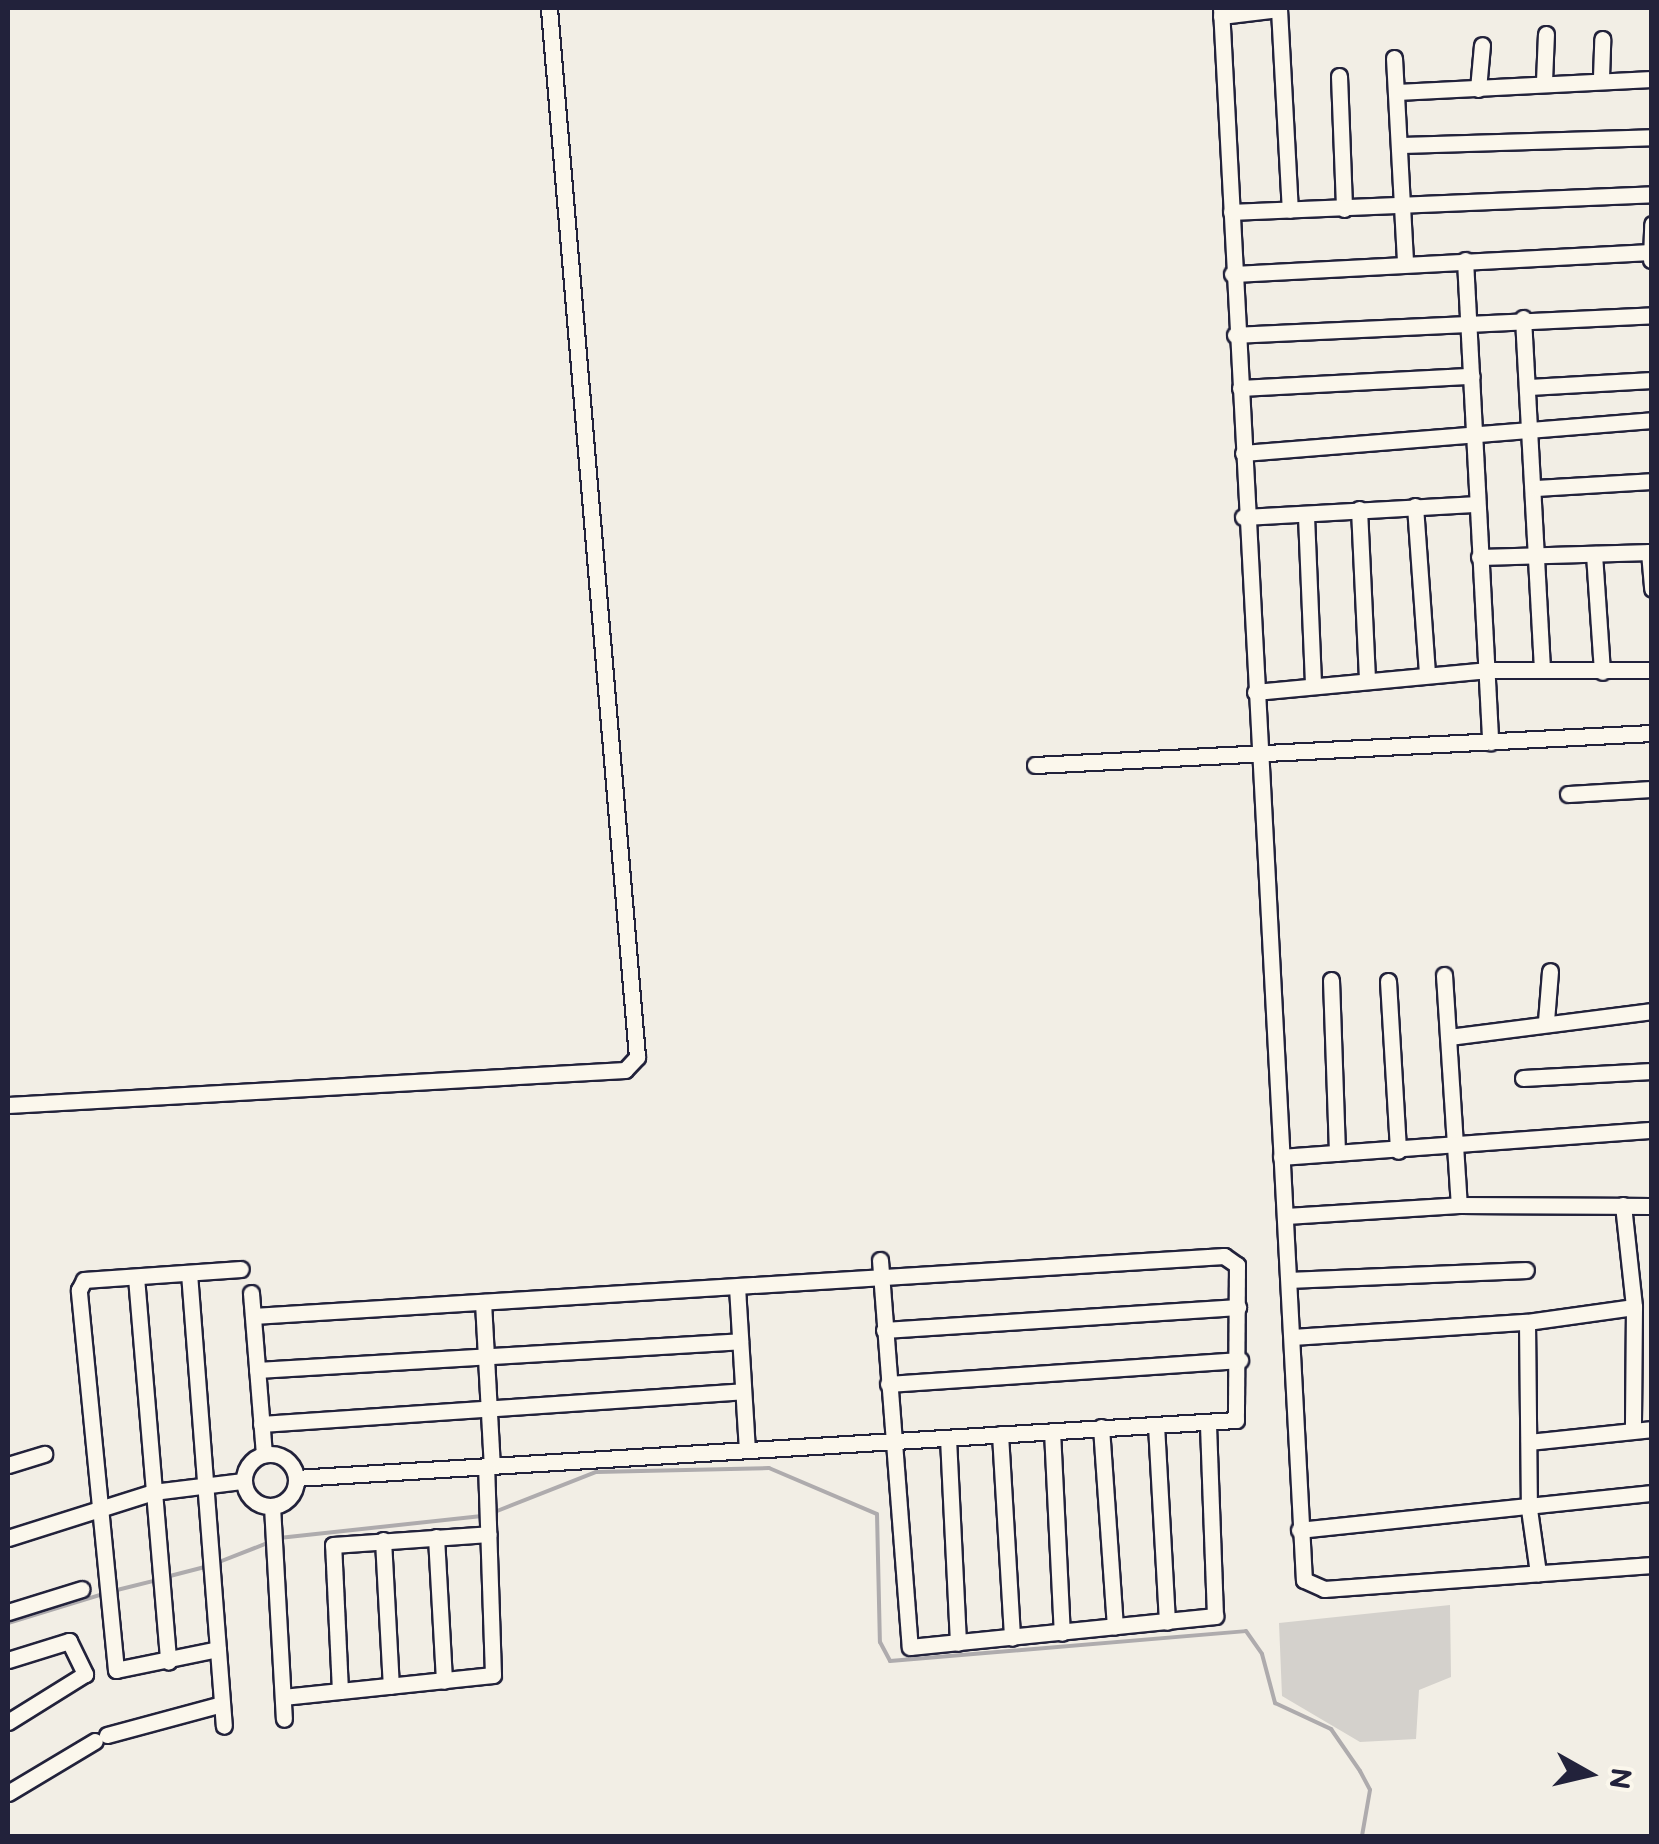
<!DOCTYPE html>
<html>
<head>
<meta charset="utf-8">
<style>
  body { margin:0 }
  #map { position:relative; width:1659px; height:1844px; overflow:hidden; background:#f2eee5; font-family:"Balsamiq Sans",sans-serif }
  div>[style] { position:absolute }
  .green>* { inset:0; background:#d4d1cc }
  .stream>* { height:4px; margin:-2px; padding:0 2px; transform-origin:2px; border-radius:2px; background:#aeabad }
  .roads { filter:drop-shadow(2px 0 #22223b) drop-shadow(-2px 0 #22223b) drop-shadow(0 2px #22223b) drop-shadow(0 -2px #22223b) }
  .minor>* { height:15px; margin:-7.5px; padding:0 7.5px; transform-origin:7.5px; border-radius:7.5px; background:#fbf7ec }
  .minor>.ring { margin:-7.5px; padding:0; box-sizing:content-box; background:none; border:15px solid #fbf7ec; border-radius:50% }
  span { translate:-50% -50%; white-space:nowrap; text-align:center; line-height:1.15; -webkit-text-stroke:10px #fbf7ec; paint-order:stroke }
  .frame { position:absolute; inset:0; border:10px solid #22223b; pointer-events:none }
  .north { position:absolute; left:1539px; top:1724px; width:100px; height:100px; -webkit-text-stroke:8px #fbf7ec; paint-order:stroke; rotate:98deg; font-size:28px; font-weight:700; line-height:40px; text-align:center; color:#22223b }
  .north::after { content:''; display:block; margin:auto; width:35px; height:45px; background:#22223b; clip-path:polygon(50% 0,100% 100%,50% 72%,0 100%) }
</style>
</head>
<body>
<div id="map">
  <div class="green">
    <i style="clip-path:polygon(1450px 1605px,1451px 1677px,1419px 1690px,1416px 1739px,1360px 1742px,1282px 1696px,1279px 1623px)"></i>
  </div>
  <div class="stream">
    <i style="left:492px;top:1513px;width:112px;rotate:-21.5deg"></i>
    <i style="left:596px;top:1472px;width:173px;rotate:-1.3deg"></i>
    <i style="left:769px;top:1468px;width:117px;rotate:23.1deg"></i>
    <i style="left:877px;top:1514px;width:128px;rotate:88.7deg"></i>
    <i style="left:880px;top:1642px;width:21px;rotate:62deg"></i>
    <i style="left:890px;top:1661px;width:357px;rotate:-4.8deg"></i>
    <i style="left:1246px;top:1631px;width:28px;rotate:55deg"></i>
    <i style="left:1262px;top:1654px;width:51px;rotate:75.1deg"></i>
    <i style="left:1275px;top:1703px;width:62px;rotate:24.9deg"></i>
    <i style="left:1331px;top:1729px;width:51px;rotate:55.4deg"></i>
    <i style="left:1360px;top:1771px;width:21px;rotate:62deg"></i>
    <i style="left:1370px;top:1790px;width:47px;rotate:99.9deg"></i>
    <i style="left:279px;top:1538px;width:204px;rotate:-6.2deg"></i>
    <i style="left:219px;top:1562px;width:55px;rotate:-21.4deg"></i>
    <i style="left:166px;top:1577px;width:40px;rotate:-14.4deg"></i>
    <i style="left:113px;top:1591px;width:45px;rotate:-14deg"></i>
    <i style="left:8px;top:1623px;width:99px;rotate:-17deg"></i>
  </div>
  <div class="roads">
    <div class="minor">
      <i style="left:1221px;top:8px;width:1574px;rotate:86.98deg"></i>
      <i style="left:1304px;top:1580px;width:22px;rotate:24deg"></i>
      <i style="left:1324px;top:1589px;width:329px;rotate:-4.2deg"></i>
      <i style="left:1221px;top:16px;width:58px;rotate:-6.9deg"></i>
      <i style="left:1279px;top:9px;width:201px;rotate:86.9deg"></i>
      <i style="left:1394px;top:58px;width:206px;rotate:86.9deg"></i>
      <i style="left:1339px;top:76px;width:133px;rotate:87.8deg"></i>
      <i style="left:1601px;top:77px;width:38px;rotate:-88deg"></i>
      <i style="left:1544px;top:81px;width:47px;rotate:-87.6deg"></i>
      <i style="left:1478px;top:89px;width:44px;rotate:-84.8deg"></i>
      <i style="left:1397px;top:92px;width:255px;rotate:-2.9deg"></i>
      <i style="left:1402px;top:145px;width:250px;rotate:-1.8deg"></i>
      <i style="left:1231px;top:212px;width:421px;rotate:-2.4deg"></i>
      <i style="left:1465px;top:260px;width:483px;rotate:87deg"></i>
      <i style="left:1651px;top:260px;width:36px;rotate:-88deg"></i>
      <i style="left:1232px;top:274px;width:421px;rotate:-3deg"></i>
      <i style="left:1523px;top:318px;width:351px;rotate:86.9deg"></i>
      <i style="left:1235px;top:335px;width:417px;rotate:-2.7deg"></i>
      <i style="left:1529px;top:387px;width:123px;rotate:-3.3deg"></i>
      <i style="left:1240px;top:388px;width:232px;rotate:-3deg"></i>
      <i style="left:1243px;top:453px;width:410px;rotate:-4.6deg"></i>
      <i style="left:1535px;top:488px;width:117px;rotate:-3.4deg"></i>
      <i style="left:1415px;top:506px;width:168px;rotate:85.9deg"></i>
      <i style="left:1359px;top:509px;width:172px;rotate:87.3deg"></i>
      <i style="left:1306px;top:516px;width:170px;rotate:87.6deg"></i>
      <i style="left:1243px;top:517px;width:232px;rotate:-3.2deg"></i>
      <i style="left:1649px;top:552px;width:37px;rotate:85deg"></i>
      <i style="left:1594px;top:554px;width:118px;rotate:86.1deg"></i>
      <i style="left:1479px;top:557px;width:173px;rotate:-1.7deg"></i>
      <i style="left:1255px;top:692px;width:232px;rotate:-5.4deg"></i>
      <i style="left:1486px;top:670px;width:166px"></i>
      <i style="left:1035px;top:765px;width:618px;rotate:-2.97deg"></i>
      <i style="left:1568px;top:794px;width:84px;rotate:-3.4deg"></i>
      <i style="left:1444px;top:975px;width:230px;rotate:86.3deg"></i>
      <i style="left:1331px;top:980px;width:173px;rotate:88deg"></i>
      <i style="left:1388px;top:981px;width:170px;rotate:86.6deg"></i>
      <i style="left:1546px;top:1021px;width:50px;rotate:-85.4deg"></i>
      <i style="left:1449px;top:1037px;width:205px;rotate:-7.3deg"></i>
      <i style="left:1523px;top:1078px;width:129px;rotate:-3.1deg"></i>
      <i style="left:8px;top:1105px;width:618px;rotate:-3.25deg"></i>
      <i style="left:625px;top:1070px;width:18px;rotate:-47deg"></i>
      <i style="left:637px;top:1057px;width:1053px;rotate:-94.8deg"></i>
      <i style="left:1281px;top:1157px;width:372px;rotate:-4.2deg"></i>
      <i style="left:1623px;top:1205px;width:103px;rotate:83.8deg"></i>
      <i style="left:1634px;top:1307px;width:123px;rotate:90.5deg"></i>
      <i style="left:1286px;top:1216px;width:173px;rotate:-3.6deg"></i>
      <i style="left:1459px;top:1205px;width:193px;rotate:0.3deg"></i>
      <i style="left:880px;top:1260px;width:388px;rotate:85.6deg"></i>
      <i style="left:910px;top:1647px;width:307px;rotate:-5.8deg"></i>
      <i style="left:1215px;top:1616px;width:193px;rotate:-92.1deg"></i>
      <i style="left:189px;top:1273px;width:454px;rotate:85.6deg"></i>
      <i style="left:136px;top:1277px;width:386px;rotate:85.2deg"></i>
      <i style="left:1289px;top:1280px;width:237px;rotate:-2.4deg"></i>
      <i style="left:737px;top:1287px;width:163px;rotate:86.5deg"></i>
      <i style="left:251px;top:1293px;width:162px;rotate:85.4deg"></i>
      <i style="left:483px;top:1302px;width:164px;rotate:86.9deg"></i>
      <i style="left:253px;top:1316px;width:973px;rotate:-3.54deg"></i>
      <i style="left:1224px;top:1256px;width:16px;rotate:35deg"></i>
      <i style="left:1237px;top:1265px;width:155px;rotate:90.4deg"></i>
      <i style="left:1236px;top:1420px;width:942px;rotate:176.47deg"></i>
      <i style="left:1527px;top:1322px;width:187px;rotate:89.4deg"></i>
      <i style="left:1529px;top:1509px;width:65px;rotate:82deg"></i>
      <i style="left:884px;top:1330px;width:355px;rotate:-3.7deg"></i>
      <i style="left:1292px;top:1337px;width:235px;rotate:-3.7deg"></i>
      <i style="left:1527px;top:1322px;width:108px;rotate:-8deg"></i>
      <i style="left:257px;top:1370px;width:484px;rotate:-3.4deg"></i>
      <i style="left:888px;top:1384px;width:353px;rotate:-3.9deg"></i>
      <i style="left:261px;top:1424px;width:483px;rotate:-3.9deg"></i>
      <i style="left:1156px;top:1425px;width:197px;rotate:86.8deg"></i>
      <i style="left:1101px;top:1427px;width:200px;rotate:86deg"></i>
      <i style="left:1052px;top:1431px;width:202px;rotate:87.2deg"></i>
      <i style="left:1000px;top:1434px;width:204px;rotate:86.6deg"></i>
      <i style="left:948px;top:1438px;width:205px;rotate:87.2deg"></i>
      <i style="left:1529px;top:1442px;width:124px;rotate:-6deg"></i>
      <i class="ring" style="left:244px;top:1454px;width:37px;height:37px"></i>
      <i style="left:8px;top:1465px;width:38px;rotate:-17deg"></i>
      <i style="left:272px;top:1506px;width:213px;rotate:86.8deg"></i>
      <i style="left:1299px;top:1530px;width:355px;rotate:-6deg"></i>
      <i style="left:436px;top:1537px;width:144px;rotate:86.8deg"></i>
      <i style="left:8px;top:1538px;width:152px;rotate:-17.6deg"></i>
      <i style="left:153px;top:1492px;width:91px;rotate:-7deg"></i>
      <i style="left:383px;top:1540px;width:146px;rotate:86.9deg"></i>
      <i style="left:8px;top:1612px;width:77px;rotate:-17.3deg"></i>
      <i style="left:218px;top:1649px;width:104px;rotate:168.4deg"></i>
      <i style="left:116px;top:1670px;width:382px;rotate:-95.6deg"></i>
      <i style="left:79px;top:1290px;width:11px;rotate:-63deg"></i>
      <i style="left:84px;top:1280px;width:157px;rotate:-4deg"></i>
      <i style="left:8px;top:1660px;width:64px;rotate:-17.3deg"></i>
      <i style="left:69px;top:1641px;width:37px;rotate:64deg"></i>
      <i style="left:85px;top:1674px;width:91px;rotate:148.1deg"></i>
      <i style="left:340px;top:1691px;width:146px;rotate:-92.7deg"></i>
      <i style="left:333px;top:1545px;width:156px;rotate:-4deg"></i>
      <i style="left:283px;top:1697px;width:211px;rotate:-6deg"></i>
      <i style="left:493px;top:1675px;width:208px;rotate:-91.9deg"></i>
      <i style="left:107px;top:1735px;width:119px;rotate:-15.1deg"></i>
      <i style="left:8px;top:1793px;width:101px;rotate:-30.9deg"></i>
    </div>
  </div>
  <div class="frame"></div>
  <div class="north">N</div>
</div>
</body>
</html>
